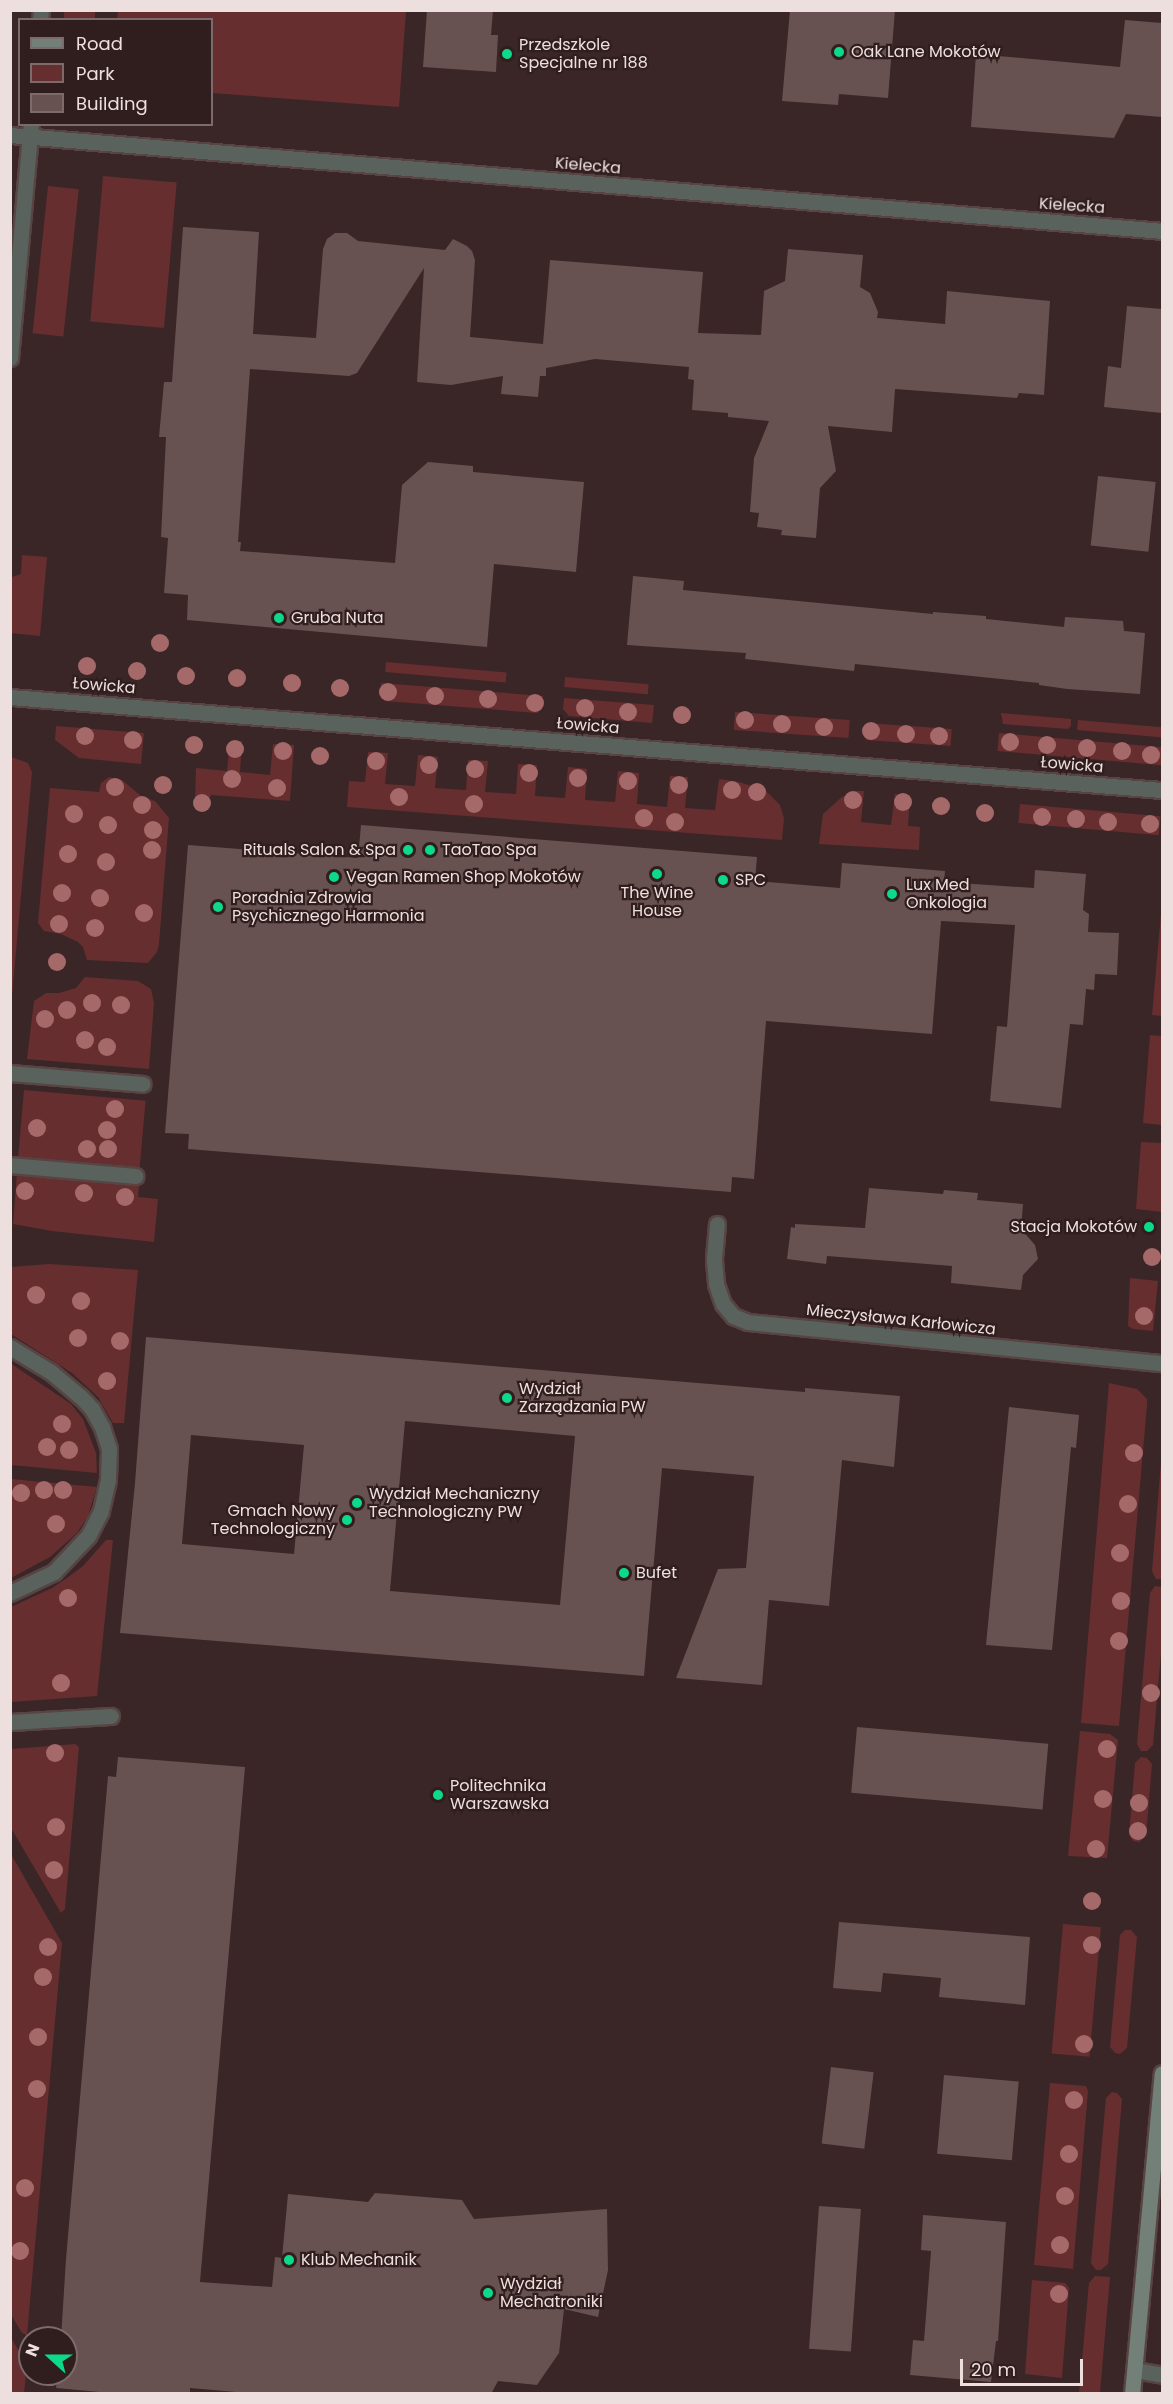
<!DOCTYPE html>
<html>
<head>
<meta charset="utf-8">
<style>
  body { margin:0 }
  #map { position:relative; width:1173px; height:2404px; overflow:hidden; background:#3a2626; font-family:Poppins,sans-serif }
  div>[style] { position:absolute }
  .green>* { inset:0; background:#672e30; transform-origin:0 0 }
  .building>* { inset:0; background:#685151; transform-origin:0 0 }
  .roads { filter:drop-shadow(2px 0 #574443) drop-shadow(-2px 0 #574443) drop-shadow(0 2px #574443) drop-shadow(0 -2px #574443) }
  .lane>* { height:15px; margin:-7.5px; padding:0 7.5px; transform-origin:7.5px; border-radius:7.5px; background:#59625c }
  .street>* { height:15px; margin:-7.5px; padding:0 7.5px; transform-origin:7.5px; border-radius:7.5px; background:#59625c }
  .secondary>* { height:15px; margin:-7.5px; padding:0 7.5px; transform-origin:7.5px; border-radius:7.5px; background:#728077 }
  .trees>* { width:18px; height:18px; margin:-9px; border-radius:50%; background:#a6696a }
  .dots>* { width:16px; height:16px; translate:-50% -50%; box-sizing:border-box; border:3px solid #301d1d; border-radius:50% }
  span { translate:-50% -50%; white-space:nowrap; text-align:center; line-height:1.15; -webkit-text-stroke:4.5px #301d1d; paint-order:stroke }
  .poi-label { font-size:16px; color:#eddfde }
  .left { translate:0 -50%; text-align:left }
  .right { translate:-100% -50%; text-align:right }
  .street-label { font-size:16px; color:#eddfde }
  .frame { position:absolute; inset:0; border:12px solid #eddfde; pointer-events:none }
  .legend { position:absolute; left:18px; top:18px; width:195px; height:108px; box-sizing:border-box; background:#301d1d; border:2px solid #7c6b6a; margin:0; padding:8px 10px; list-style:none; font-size:18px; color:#eddfde }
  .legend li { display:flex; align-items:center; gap:12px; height:30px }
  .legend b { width:30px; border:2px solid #7c6b6a }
  .north { position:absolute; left:18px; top:2326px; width:60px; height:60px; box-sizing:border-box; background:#301d1d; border:2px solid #7c6b6a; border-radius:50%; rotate:291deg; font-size:16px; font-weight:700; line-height:24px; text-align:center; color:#eddfde }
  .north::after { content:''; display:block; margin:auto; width:21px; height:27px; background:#0cd98a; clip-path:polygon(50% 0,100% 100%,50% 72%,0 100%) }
  .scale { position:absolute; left:960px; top:2359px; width:123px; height:27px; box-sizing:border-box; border:3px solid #eddfde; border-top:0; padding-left:8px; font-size:18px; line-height:21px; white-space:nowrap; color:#eddfde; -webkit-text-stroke:4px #301d1d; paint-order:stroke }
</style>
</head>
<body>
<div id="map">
  <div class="green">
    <i style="clip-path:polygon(118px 10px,406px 11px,399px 107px,212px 93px,212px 20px,117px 19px)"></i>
    <i style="left:64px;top:11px;width:31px;height:8px"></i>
    <i style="left:103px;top:176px;width:74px;height:146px;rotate:5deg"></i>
    <i style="left:48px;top:186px;width:31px;height:148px;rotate:6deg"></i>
    <i style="clip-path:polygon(22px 555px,47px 557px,40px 636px,11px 633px,12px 577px,21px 574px)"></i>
    <i style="left:386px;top:662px;width:121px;height:10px;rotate:5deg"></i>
    <i style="left:565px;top:677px;width:84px;height:10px;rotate:5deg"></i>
    <i style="clip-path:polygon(381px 683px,543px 696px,542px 708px,537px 713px,385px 701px,380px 695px)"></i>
    <i style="clip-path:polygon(564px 698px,654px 705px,652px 723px,569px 716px,563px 709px)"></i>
    <i style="left:735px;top:712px;width:115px;height:18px;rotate:4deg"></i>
    <i style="clip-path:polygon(1001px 713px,1071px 719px,1071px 726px,1068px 729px,1003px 724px)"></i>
    <i style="left:1078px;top:720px;width:84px;height:10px;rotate:5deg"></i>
    <i style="left:867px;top:723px;width:85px;height:17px;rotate:4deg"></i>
    <i style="clip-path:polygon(56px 726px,144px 733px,141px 764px,79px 758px,55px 740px)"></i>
    <i style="left:999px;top:733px;width:164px;height:18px;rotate:5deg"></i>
    <i style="clip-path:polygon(230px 741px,242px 741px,240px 772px,270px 775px,273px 744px,294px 745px,290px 801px,211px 795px,205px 808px,197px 806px,195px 801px,196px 768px,227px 771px)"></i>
    <i style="clip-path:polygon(368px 752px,388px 753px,385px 784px,415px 786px,418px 755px,438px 757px,435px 788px,466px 790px,468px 760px,488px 761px,485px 792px,516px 794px,518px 764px,537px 765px,535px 796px,565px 798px,568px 767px,587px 769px,585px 800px,615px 802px,618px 771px,639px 773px,637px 804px,667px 807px,670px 776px,688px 777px,685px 808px,715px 810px,719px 779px,739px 782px,765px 790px,780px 805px,784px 818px,782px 840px,347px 807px,349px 781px,365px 782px)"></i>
    <i style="clip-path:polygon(11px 757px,28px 763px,32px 772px,11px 1007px)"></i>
    <i style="clip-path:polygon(109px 777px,122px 780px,141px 796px,155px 801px,169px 818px,159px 944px,157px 952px,148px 963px,87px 960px,83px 947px,78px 942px,61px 934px,44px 931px,38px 923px,50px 788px,99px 792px,101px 783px)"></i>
    <i style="clip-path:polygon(856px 791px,864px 791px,861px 822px,891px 825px,895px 794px,910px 795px,908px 826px,920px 827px,919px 850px,819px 844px,823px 814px,842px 797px)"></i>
    <i style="left:1020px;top:804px;width:141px;height:19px;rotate:5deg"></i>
    <i style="clip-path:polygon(1162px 902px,1162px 1016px,1152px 1015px)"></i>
    <i style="clip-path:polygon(85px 977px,138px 981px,151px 989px,154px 1003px,149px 1069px,27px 1059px,34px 1001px,46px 993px,59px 993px,76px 988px)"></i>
    <i style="clip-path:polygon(1150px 1035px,1162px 1036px,1162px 1125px,1143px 1123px)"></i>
    <i style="left:24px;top:1090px;width:122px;height:68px;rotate:5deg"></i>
    <i style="clip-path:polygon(1141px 1142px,1162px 1143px,1162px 1212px,1136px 1209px)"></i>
    <i style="clip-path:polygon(17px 1173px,139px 1185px,138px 1197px,158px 1199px,154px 1242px,52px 1231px,13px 1224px)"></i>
    <i style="clip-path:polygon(49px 1264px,138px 1270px,124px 1423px,113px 1423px,98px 1397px,72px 1373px,11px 1334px,11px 1267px)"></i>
    <i style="clip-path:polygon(1130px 1278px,1158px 1281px,1153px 1331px,1133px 1329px,1128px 1326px)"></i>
    <i style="clip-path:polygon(10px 1363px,71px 1404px,83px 1419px,96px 1453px,97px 1473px,11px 1465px)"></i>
    <i style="clip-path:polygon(1109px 1383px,1137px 1389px,1147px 1399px,1147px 1405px,1119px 1726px,1081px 1723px)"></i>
    <i style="clip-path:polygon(1162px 1451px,1162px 1579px,1156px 1579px,1152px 1571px)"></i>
    <i style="clip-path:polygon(11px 1479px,97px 1487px,88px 1516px,77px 1533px,50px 1557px,11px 1578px)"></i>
    <i style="clip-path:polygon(106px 1540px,113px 1540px,97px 1696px,11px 1702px,11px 1607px,52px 1588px,67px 1578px,83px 1566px)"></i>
    <i style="clip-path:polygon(1155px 1586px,1162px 1587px,1162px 1642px,1153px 1745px,1147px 1751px,1141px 1751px,1137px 1744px,1150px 1593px)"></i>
    <i style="clip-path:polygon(1080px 1731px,1110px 1734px,1118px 1740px,1107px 1858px,1068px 1856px)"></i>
    <i style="clip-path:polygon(75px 1744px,79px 1747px,65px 1909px,61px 1913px,11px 1828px,11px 1749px)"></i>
    <i style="clip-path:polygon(1141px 1757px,1147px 1758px,1152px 1764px,1146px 1836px,1139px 1842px,1133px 1841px,1129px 1835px,1135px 1763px)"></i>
    <i style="clip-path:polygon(11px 1854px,62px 1943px,27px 2335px,22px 2333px,10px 2313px)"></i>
    <i style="left:1063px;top:1924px;width:38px;height:130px;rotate:5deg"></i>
    <i style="clip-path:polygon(1125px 1930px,1131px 1930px,1137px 1937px,1127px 2048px,1120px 2054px,1115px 2053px,1110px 2047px,1120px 1935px)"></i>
    <i style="clip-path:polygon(1050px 2083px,1086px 2086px,1088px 2091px,1073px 2269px,1034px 2265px)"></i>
    <i style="clip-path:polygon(1112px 2092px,1117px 2093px,1122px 2099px,1108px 2264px,1101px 2270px,1096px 2270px,1091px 2263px,1106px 2098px)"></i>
    <i style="clip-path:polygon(1095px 2276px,1110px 2277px,1100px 2393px,1079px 2393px,1089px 2283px)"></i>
    <i style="clip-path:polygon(1032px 2280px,1065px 2283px,1069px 2288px,1062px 2378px,1025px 2374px)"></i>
    <i style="clip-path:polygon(10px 2336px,27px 2365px,24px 2393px,11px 2393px)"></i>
  </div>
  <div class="building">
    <i style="clip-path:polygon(427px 10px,493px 10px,491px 35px,498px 35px,496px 72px,423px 67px)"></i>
    <i style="clip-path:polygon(790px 10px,895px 10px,888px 98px,839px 94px,838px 105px,782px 101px)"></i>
    <i style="clip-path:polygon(1125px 20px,1162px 23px,1162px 117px,1126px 114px,1114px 138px,971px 127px,976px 54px,1120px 67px)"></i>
    <i style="clip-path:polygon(183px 227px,259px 232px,253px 334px,316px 338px,323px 249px,327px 239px,335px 233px,347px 233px,358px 241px,445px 250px,453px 239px,467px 246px,472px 251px,475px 260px,470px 337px,543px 344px,550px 260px,703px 272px,698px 333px,761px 335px,764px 291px,785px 281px,788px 249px,863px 255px,860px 287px,870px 293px,878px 312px,877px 318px,945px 324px,947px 291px,1050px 301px,1044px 395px,1019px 393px,1017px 398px,895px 389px,892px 432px,828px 426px,836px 471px,820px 488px,816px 538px,781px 535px,782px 530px,757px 527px,759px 513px,750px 512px,754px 458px,769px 421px,728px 417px,728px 413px,692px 410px,694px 380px,688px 379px,689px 367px,595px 359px,546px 368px,546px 376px,540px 376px,538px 397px,501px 394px,503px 376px,451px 385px,417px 382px,424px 268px,357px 373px,349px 376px,250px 369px,238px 542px,241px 542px,240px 551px,395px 563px,402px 485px,428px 462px,473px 466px,473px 472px,584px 482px,576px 572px,494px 564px,487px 647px,187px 620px,188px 595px,164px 593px,168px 538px,161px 537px,166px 437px,159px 437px,164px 382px,172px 382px)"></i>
    <i style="clip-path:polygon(1127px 306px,1162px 309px,1162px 413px,1104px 407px,1108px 366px,1121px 368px)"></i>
    <i style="left:1098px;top:476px;width:58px;height:70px;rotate:6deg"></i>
    <i style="clip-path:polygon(633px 576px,684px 581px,683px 590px,933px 614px,933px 612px,986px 616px,986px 619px,1064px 627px,1065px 617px,1123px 621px,1124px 631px,1145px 633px,1140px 694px,1067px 689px,1039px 685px,1039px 683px,855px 664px,854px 671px,745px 659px,746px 653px,627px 645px)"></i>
    <i style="clip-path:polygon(361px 825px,757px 857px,755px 881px,840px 888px,842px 863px,945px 871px,944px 882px,1034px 888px,1035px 870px,1086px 874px,1083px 910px,1089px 914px,1088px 932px,1119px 933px,1117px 975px,1095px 974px,1094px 990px,1086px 989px,1083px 1025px,1070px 1024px,1061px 1108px,990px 1101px,997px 1026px,1007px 1027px,1015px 925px,941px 921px,932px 1034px,766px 1021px,754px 1179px,732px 1177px,731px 1192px,188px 1149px,189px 1134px,165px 1133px,188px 845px,358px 858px)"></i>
    <i style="clip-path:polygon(869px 1188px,943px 1194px,944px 1190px,978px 1193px,977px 1200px,1023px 1204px,1021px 1229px,1035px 1245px,1038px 1259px,1023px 1275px,1021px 1290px,951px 1283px,952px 1266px,827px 1256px,826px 1264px,787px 1259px,791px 1227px,795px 1228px,795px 1224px,865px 1228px)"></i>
    <i style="clip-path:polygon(evenodd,146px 1337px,805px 1392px,805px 1388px,900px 1396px,894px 1467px,842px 1460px,829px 1606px,769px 1600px,762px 1685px,676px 1678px,718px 1569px,746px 1568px,754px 1476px,662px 1468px,644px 1676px,120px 1633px,135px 1483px,146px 1337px,405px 1421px,575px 1436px,560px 1605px,390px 1591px,405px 1421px,146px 1337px,191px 1435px,304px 1445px,294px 1554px,182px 1544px,191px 1435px)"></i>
    <i style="clip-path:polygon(1009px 1407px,1079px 1415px,1076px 1448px,1071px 1447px,1052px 1650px,986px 1645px)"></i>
    <i style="left:857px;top:1727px;width:192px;height:66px;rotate:5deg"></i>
    <i style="clip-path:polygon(118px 1757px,245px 1767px,200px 2282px,272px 2287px,275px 2257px,282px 2258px,288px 2194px,368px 2202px,375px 2193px,462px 2200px,474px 2219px,607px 2209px,608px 2270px,598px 2317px,564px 2309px,559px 2353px,537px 2385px,498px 2381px,491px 2394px,260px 2394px,190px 2388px,190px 2394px,121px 2394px,56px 2388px,58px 2374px,66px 2374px,66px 2338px,61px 2338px,66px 2259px,108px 1776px,116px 1777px)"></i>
    <i style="clip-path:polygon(839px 1922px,1030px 1937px,1025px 2005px,939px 1997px,941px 1978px,883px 1973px,881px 1992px,833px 1988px)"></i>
    <i style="left:831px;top:2067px;width:43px;height:77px;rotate:7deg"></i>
    <i style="left:944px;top:2075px;width:75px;height:79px;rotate:5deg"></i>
    <i style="left:819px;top:2206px;width:42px;height:143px;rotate:4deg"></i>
    <i style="clip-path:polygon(923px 2215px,1006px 2222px,998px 2341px,996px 2341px,991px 2382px,910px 2375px,913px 2340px,924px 2341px,931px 2251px,921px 2250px)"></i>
  </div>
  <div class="roads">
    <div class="lane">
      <i style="left:10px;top:1073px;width:133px;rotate:4.7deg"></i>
      <i style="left:10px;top:1165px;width:126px;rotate:5deg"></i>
      <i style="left:10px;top:1347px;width:48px;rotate:31.4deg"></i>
      <i style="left:51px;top:1372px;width:38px;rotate:40deg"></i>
      <i style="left:80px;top:1396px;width:18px;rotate:47deg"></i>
      <i style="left:92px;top:1409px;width:21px;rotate:61deg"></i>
      <i style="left:102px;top:1427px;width:23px;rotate:72deg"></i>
      <i style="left:109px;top:1449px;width:31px;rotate:92deg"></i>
      <i style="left:108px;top:1480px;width:32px;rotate:103deg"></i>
      <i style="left:101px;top:1511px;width:28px;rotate:117deg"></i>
      <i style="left:88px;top:1536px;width:50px;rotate:133.4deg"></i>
      <i style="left:54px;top:1572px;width:49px;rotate:154.5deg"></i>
      <i style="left:10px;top:1722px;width:101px;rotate:-3.4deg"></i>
    </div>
    <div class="street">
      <i style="left:40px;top:20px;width:10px;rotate:-84deg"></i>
      <i style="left:10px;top:135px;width:1156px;rotate:4.76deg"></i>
      <i style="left:10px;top:358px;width:235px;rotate:-84.9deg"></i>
      <i style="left:10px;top:697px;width:1156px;rotate:4.62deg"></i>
      <i style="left:717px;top:1224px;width:36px;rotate:95deg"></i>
      <i style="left:714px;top:1260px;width:24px;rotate:85deg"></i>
      <i style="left:716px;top:1284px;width:21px;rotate:71deg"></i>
      <i style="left:723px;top:1304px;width:16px;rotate:50deg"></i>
      <i style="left:733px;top:1316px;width:16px;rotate:22deg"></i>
      <i style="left:748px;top:1322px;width:416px;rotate:5.7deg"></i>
      <i style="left:1135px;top:2370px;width:27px;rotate:10deg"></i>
    </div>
    <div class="secondary">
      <i style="left:1132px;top:2394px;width:322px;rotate:-84.7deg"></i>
    </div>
  </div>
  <div class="trees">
    <i style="left:160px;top:643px"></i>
    <i style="left:87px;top:666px"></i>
    <i style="left:137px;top:671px"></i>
    <i style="left:186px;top:676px"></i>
    <i style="left:237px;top:678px"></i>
    <i style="left:292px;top:683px"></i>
    <i style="left:340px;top:688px"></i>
    <i style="left:388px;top:692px"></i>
    <i style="left:435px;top:696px"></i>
    <i style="left:488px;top:699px"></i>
    <i style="left:535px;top:703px"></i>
    <i style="left:585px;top:708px"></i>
    <i style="left:628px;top:712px"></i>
    <i style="left:682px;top:715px"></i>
    <i style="left:745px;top:720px"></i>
    <i style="left:782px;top:724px"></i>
    <i style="left:824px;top:727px"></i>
    <i style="left:871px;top:731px"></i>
    <i style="left:906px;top:734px"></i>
    <i style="left:85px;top:736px"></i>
    <i style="left:939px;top:736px"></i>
    <i style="left:133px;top:740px"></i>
    <i style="left:1010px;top:742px"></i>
    <i style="left:194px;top:745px"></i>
    <i style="left:1047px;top:745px"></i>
    <i style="left:1087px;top:748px"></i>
    <i style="left:235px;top:749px"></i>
    <i style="left:283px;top:751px"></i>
    <i style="left:1122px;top:751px"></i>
    <i style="left:1151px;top:755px"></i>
    <i style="left:320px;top:756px"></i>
    <i style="left:376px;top:761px"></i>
    <i style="left:429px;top:765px"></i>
    <i style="left:475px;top:769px"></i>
    <i style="left:529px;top:773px"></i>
    <i style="left:578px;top:778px"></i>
    <i style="left:232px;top:779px"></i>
    <i style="left:628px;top:781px"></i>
    <i style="left:163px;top:785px"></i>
    <i style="left:679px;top:785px"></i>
    <i style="left:115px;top:787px"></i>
    <i style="left:277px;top:788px"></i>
    <i style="left:732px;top:790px"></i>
    <i style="left:757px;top:792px"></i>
    <i style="left:399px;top:797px"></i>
    <i style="left:853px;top:800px"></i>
    <i style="left:903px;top:802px"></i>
    <i style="left:202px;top:803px"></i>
    <i style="left:474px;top:804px"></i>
    <i style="left:142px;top:805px"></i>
    <i style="left:941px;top:806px"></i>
    <i style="left:985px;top:813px"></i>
    <i style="left:74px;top:814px"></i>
    <i style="left:1042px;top:817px"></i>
    <i style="left:644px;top:818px"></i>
    <i style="left:1076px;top:819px"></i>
    <i style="left:675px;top:822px"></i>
    <i style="left:1108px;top:822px"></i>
    <i style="left:1150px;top:824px"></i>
    <i style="left:108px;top:825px"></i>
    <i style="left:153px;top:830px"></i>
    <i style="left:152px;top:850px"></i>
    <i style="left:68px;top:854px"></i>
    <i style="left:106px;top:862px"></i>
    <i style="left:62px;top:893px"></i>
    <i style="left:100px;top:898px"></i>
    <i style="left:144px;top:913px"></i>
    <i style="left:59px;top:924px"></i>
    <i style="left:95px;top:928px"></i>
    <i style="left:57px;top:962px"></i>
    <i style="left:92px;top:1003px"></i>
    <i style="left:121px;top:1005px"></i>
    <i style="left:67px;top:1010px"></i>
    <i style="left:45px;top:1019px"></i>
    <i style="left:85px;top:1040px"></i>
    <i style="left:107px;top:1047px"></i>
    <i style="left:115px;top:1109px"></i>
    <i style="left:37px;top:1128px"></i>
    <i style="left:107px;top:1130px"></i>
    <i style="left:87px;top:1149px"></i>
    <i style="left:108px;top:1149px"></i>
    <i style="left:25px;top:1191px"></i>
    <i style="left:84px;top:1193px"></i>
    <i style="left:125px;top:1197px"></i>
    <i style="left:1152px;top:1257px"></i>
    <i style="left:36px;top:1295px"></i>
    <i style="left:81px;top:1301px"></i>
    <i style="left:1144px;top:1316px"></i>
    <i style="left:78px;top:1338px"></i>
    <i style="left:120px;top:1341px"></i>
    <i style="left:107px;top:1381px"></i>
    <i style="left:62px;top:1424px"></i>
    <i style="left:47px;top:1447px"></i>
    <i style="left:69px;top:1450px"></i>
    <i style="left:1134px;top:1453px"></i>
    <i style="left:44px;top:1490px"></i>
    <i style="left:63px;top:1490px"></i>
    <i style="left:21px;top:1493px"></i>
    <i style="left:1128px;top:1504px"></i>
    <i style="left:56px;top:1524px"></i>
    <i style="left:1120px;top:1553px"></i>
    <i style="left:68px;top:1598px"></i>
    <i style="left:1121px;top:1601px"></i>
    <i style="left:1119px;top:1641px"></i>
    <i style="left:61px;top:1683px"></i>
    <i style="left:1151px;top:1693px"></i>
    <i style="left:1107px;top:1749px"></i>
    <i style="left:55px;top:1753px"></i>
    <i style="left:1103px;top:1799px"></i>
    <i style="left:1139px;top:1803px"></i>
    <i style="left:56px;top:1827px"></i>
    <i style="left:1138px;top:1831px"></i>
    <i style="left:1096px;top:1849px"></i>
    <i style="left:54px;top:1870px"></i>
    <i style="left:1092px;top:1901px"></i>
    <i style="left:1092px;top:1945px"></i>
    <i style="left:48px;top:1947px"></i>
    <i style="left:43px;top:1977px"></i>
    <i style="left:38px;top:2037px"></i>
    <i style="left:1084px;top:2044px"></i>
    <i style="left:37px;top:2089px"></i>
    <i style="left:1074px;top:2100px"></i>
    <i style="left:1069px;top:2154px"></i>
    <i style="left:25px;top:2188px"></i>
    <i style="left:1065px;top:2196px"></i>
    <i style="left:1060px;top:2245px"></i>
    <i style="left:20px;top:2251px"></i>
    <i style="left:1059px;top:2294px"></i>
  </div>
  <div class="dots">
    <i style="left:839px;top:52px;background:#0cd98a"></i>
    <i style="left:507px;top:54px;background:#0cd98a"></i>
    <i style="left:279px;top:618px;background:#0cd98a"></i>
    <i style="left:408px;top:850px;background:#0cd98a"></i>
    <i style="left:430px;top:850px;background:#0cd98a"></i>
    <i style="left:657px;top:874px;background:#0cd98a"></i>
    <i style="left:334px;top:877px;background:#0cd98a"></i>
    <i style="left:723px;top:880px;background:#0cd98a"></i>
    <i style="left:892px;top:894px;background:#0cd98a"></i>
    <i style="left:218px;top:907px;background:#0cd98a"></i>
    <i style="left:1149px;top:1227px;background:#0cd98a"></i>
    <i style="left:507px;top:1398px;background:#0cd98a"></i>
    <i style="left:357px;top:1503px;background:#0cd98a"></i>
    <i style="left:347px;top:1520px;background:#0cd98a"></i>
    <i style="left:624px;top:1573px;background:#0cd98a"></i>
    <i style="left:438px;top:1795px;background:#0cd98a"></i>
    <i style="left:289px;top:2260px;background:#0cd98a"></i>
    <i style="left:488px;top:2293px;background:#0cd98a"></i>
  </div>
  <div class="poi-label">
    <span class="left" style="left:519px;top:54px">Przedszkole<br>Specjalne nr 188</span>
    <span class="left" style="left:851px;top:52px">Oak Lane Mokotów</span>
    <span class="left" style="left:291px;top:618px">Gruba Nuta</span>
    <span class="right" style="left:396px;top:850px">Rituals Salon &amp; Spa</span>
    <span class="left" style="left:442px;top:850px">TaoTao Spa</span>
    <span class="left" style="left:346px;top:877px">Vegan Ramen Shop Mokotów</span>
    <span class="left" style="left:735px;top:880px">SPC</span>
    <span class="left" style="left:906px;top:894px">Lux Med<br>Onkologia</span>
    <span style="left:657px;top:902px">The Wine<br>House</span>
    <span class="left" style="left:232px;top:907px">Poradnia Zdrowia<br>Psychicznego Harmonia</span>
    <span class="right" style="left:1137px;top:1227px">Stacja Mokotów</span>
    <span class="left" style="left:519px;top:1398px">Wydział<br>Zarządzania PW</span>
    <span class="left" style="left:369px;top:1503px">Wydział Mechaniczny<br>Technologiczny PW</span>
    <span class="right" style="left:335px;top:1520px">Gmach Nowy<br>Technologiczny</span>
    <span class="left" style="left:636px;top:1573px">Bufet</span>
    <span class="left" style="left:450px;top:1795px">Politechnika<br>Warszawska</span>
    <span class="left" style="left:301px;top:2260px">Klub Mechanik</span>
    <span class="left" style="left:500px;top:2293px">Wydział<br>Mechatroniki</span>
  </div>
  <div class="street-label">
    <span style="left:588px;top:166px;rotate:5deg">Kielecka</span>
    <span style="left:1072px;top:206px;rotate:4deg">Kielecka</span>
    <span style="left:104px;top:686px;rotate:5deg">Łowicka</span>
    <span style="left:588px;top:726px;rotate:5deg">Łowicka</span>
    <span style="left:1072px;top:765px;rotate:5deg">Łowicka</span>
    <span style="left:901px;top:1320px;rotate:6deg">Mieczysława Karłowicza</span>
  </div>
  <div class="frame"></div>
  <ul class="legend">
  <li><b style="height:8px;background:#728077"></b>Road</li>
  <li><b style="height:16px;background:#672e30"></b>Park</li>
  <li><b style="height:16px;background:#685151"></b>Building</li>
  </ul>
  <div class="north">N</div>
  <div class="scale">20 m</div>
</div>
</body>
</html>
